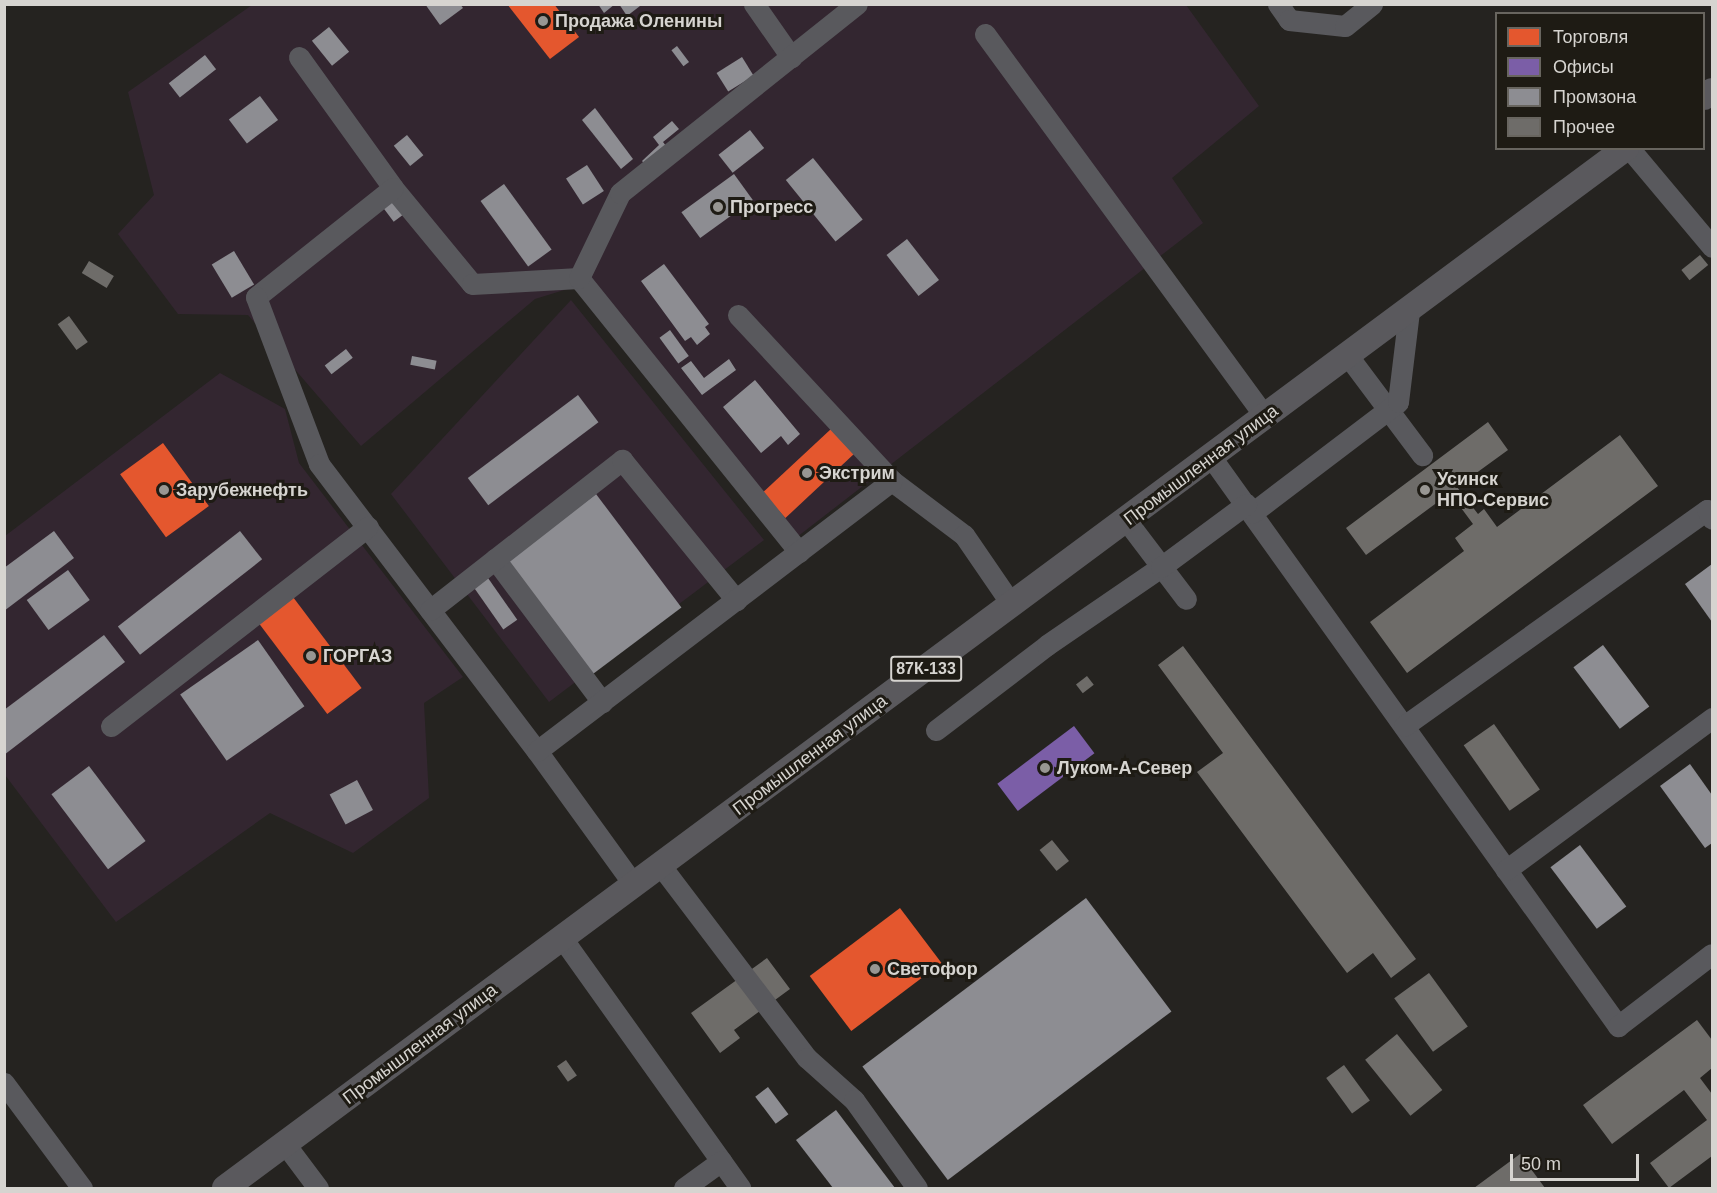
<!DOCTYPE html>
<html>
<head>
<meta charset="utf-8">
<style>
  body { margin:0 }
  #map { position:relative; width:1717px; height:1193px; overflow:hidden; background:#252320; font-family:Arial,sans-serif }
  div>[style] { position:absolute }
  .industrial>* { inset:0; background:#332630 }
  .shops>* { inset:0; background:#e4572e; transform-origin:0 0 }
  .offices>* { inset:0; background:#7b5ea7; transform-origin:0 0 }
  .industry>* { inset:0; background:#8d8d92; transform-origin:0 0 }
  .building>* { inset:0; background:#6e6c69; transform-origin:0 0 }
  .minor>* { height:21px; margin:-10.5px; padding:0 10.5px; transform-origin:10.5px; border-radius:10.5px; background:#59595d }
  .major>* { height:26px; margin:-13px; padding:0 13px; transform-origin:13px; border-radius:13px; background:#5a595d }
  .dots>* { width:16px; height:16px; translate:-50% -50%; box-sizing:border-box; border:3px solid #1e1b14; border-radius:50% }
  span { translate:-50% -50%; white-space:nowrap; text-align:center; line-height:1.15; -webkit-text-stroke:6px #1e1b14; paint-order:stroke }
  .shield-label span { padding:2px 4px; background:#1e1b14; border:2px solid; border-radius:4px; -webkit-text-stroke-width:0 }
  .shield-label { font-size:16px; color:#d6d4d0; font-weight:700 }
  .poi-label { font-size:18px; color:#d6d4d0; font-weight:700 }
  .left { translate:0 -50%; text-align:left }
  .street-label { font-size:18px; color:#d6d4d0 }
  .frame { position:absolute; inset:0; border:6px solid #d6d4d0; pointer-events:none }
  .legend { position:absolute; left:1495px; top:12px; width:210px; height:138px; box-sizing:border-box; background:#1e1b14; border:2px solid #68655f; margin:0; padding:8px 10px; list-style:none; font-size:18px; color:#d6d4d0 }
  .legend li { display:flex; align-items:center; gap:12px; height:30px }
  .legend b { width:30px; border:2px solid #68655f }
  .scale { position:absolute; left:1510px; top:1154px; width:129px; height:27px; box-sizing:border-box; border:3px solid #d6d4d0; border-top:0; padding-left:8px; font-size:18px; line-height:21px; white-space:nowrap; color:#d6d4d0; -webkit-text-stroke:4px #1e1b14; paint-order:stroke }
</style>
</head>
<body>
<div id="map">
  <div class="industrial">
    <i style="clip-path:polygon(252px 5px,1186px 5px,1259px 106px,1172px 178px,1203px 223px,797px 537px,587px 283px,535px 299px,361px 446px,248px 315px,178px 314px,118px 234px,154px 195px,128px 92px)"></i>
    <i style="clip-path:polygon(571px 300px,764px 540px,549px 702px,391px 494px)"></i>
    <i style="clip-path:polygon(220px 373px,285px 409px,299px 463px,463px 677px,424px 703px,429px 798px,353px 853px,270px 813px,116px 922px,5px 775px,5px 536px)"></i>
  </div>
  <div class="shops">
    <i style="clip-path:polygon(507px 4px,554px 4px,579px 37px,550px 59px)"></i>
    <i style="left:831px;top:429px;width:34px;height:94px;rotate:47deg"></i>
    <i style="left:163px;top:443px;width:78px;height:53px;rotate:54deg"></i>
    <i style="left:293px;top:597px;width:114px;height:43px;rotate:53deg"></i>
    <i style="left:900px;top:908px;width:69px;height:113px;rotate:53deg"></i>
  </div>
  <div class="offices">
    <i style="left:1074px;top:726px;width:34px;height:96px;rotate:53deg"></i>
  </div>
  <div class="industry">
    <i style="clip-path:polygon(425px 4px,460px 4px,463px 8px,440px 25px)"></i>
    <i style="clip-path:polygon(598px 4px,615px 4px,604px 13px)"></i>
    <i style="clip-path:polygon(619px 4px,639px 4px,640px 6px,627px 16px)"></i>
    <i style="left:329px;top:27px;width:32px;height:22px;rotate:51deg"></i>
    <i style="left:677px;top:46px;width:20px;height:7px;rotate:53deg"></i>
    <i style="left:205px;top:55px;width:18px;height:46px;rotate:52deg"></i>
    <i style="left:742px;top:57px;width:22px;height:30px;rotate:58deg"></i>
    <i style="left:260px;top:96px;width:30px;height:39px;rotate:53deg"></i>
    <i style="clip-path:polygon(595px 108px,633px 159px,621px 169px,582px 120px)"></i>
    <i style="clip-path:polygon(672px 121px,679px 129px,663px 142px,676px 159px,655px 176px,642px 161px,659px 145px,653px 137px)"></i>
    <i style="left:750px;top:130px;width:23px;height:40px;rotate:52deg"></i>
    <i style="left:407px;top:135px;width:26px;height:17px;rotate:51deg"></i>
    <i style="left:813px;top:158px;width:79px;height:35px;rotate:51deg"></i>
    <i style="left:587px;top:165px;width:31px;height:25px;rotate:57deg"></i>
    <i style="left:734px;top:174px;width:32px;height:65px;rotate:54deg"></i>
    <i style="left:387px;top:183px;width:35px;height:18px;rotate:53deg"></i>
    <i style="left:504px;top:184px;width:81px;height:29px;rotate:54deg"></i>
    <i style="left:907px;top:239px;width:52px;height:26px;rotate:52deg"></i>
    <i style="left:234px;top:251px;width:39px;height:26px;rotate:59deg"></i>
    <i style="clip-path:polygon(664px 264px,709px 324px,705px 327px,710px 334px,697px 345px,691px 337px,685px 341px,641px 281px)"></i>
    <i style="left:670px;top:330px;width:32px;height:13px;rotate:54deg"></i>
    <i style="left:346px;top:349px;width:11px;height:27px;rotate:52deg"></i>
    <i style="left:412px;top:356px;width:25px;height:9px;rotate:11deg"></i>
    <i style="clip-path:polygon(729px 359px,736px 370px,702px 395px,681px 368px,691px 361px,704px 378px)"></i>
    <i style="clip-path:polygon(755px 380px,800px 434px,788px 445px,781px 436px,761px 453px,723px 407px)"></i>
    <i style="left:578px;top:395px;width:34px;height:138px;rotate:53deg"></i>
    <i style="left:596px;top:494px;width:142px;height:115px;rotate:53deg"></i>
    <i style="clip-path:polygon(54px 531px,74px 558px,4px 611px,4px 568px)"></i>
    <i style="left:240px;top:531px;width:36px;height:155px;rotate:52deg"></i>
    <i style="clip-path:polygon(1712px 564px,1712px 622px,1685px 584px)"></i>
    <i style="left:68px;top:570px;width:37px;height:51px;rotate:54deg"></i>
    <i style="left:488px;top:578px;width:51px;height:17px;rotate:55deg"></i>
    <i style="clip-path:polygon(104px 635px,125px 662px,4px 755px,4px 710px)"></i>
    <i style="left:258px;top:640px;width:81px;height:95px;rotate:55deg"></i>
    <i style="left:1603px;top:645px;width:77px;height:37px;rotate:53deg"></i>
    <i style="clip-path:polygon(1690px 764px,1712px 795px,1712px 843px,1705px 848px,1660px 786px)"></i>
    <i style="left:89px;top:766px;width:94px;height:47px;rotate:53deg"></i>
    <i style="left:357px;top:780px;width:34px;height:31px;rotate:62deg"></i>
    <i style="left:1580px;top:845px;width:77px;height:37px;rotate:53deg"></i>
    <i style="left:1086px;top:898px;width:142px;height:280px;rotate:53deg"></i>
    <i style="left:768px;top:1087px;width:34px;height:16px;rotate:53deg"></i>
    <i style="clip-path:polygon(836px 1110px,895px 1188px,833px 1188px,796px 1140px)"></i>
  </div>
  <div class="building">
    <i style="left:1700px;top:255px;width:13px;height:24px;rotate:51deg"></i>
    <i style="left:89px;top:261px;width:29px;height:14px;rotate:31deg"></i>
    <i style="left:69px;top:316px;width:32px;height:14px;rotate:54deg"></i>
    <i style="clip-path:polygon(1488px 422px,1508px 450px,1457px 487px,1478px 514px,1484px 509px,1497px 527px,1620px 435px,1658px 486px,1407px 673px,1370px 622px,1464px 551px,1455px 538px,1473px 524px,1450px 493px,1366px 555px,1346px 528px)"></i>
    <i style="clip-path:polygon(1183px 646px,1416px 959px,1391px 978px,1373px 953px,1347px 973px,1197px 772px,1223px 753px,1158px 665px)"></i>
    <i style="left:1087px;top:676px;width:11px;height:14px;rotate:52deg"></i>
    <i style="left:1494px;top:724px;width:80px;height:37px;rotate:55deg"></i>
    <i style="left:1052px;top:840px;width:27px;height:16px;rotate:51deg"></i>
    <i style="clip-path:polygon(767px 958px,790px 989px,734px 1030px,740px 1038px,720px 1053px,691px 1013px)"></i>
    <i style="left:1429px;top:973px;width:66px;height:43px;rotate:54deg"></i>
    <i style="clip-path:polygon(1697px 1020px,1712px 1040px,1712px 1068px,1700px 1078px,1712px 1094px,1712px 1156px,1669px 1188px,1650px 1163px,1707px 1120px,1684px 1090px,1612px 1144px,1583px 1105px)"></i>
    <i style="left:1397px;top:1034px;width:72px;height:41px;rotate:51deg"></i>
    <i style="left:566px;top:1060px;width:19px;height:11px;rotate:55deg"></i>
    <i style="left:1344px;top:1065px;width:44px;height:22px;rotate:54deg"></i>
    <i style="clip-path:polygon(1520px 1154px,1545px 1188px,1474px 1188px)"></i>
  </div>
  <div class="minor">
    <i style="left:754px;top:4px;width:65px;rotate:55.1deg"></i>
    <i style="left:1278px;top:4px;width:19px;rotate:55deg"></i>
    <i style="left:1289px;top:20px;width:56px;rotate:6.1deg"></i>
    <i style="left:1345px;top:26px;width:35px;rotate:-39deg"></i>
    <i style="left:985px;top:34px;width:474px;rotate:53.8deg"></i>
    <i style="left:299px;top:57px;width:161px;rotate:54.3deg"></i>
    <i style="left:393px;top:188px;width:124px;rotate:50.5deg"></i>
    <i style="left:472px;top:284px;width:107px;rotate:-3.2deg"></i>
    <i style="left:1629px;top:148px;width:129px;rotate:50deg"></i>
    <i style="left:393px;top:188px;width:175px;rotate:141.5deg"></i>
    <i style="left:256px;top:297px;width:178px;rotate:69.3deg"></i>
    <i style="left:319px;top:464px;width:360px;rotate:52.8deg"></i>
    <i style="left:537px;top:751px;width:165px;rotate:54.1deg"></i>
    <i style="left:738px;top:315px;width:226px;rotate:47.1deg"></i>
    <i style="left:892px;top:481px;width:90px;rotate:36.9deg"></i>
    <i style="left:964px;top:535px;width:85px;rotate:55.6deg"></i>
    <i style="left:1348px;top:356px;width:124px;rotate:53.2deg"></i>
    <i style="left:1211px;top:457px;width:700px;rotate:54.42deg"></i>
    <i style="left:1618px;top:1026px;width:118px;rotate:-37.5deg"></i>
    <i style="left:1252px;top:513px;width:183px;rotate:-37.2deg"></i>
    <i style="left:1398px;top:402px;width:92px;rotate:-83.1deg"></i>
    <i style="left:1126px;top:520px;width:99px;rotate:52.8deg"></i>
    <i style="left:799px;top:552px;width:351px;rotate:-128.8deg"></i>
    <i style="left:579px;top:278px;width:94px;rotate:-64.2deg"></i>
    <i style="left:620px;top:193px;width:303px;rotate:-38.6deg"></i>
    <i style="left:495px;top:559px;width:179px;rotate:53.2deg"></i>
    <i style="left:430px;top:610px;width:244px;rotate:-38deg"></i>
    <i style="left:622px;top:460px;width:181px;rotate:50.8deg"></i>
    <i style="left:111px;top:726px;width:325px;rotate:-37.8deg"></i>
    <i style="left:1404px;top:726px;width:372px;rotate:-35.5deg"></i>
    <i style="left:1707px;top:510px;width:10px;rotate:61deg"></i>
    <i style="left:936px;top:730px;width:140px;rotate:-37.4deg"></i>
    <i style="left:1047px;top:645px;width:138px;rotate:-34.4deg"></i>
    <i style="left:1161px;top:567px;width:106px;rotate:-36.5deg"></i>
    <i style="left:537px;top:751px;width:446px;rotate:-37.3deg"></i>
    <i style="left:661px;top:866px;width:241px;rotate:52.8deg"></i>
    <i style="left:807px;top:1058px;width:63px;rotate:41.8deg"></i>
    <i style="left:854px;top:1100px;width:108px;rotate:54.4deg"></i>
    <i style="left:1506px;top:870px;width:256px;rotate:-36.4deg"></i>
    <i style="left:562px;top:938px;width:307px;rotate:54.5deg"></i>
    <i style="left:4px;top:1083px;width:131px;rotate:53.4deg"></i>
    <i style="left:285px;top:1144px;width:55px;rotate:53.1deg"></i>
    <i style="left:684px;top:1188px;width:46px;rotate:-36.1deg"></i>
  </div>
  <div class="major">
    <i style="left:1704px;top:97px;width:10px;rotate:-37deg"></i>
    <i style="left:225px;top:1188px;width:1745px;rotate:-36.59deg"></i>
  </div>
  <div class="dots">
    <i style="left:543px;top:21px;background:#989692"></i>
    <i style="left:718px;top:207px;background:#989692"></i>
    <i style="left:807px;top:473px;background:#989692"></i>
    <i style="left:164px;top:490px;background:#989692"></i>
    <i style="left:1425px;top:490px;background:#989692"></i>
    <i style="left:311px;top:656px;background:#989692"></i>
    <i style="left:1045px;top:768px;background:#989692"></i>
    <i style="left:875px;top:969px;background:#989692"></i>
  </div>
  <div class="shield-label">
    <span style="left:926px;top:669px">87К-133</span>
  </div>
  <div class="poi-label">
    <span class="left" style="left:555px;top:21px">Продажа Оленины</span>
    <span class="left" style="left:730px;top:207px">Прогресс</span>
    <span class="left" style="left:819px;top:473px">Экстрим</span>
    <span class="left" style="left:1437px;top:490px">Усинск<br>НПО-Сервис</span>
    <span class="left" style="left:176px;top:490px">Зарубежнефть</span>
    <span class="left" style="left:323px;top:656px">ГОРГАЗ</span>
    <span class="left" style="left:1057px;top:768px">Луком-А-Север</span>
    <span class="left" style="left:887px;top:969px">Светофор</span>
  </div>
  <div class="street-label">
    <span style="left:1201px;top:465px;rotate:-37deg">Промышленная улица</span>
    <span style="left:810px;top:755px;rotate:-37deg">Промышленная улица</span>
    <span style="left:420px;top:1044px;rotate:-37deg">Промышленная улица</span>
  </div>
  <div class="frame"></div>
  <ul class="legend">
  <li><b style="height:16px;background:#e4572e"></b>Торговля</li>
  <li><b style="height:16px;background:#7b5ea7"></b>Офисы</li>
  <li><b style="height:16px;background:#8d8d92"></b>Промзона</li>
  <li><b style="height:16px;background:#6e6c69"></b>Прочее</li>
  </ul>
  <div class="scale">50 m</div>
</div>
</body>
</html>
